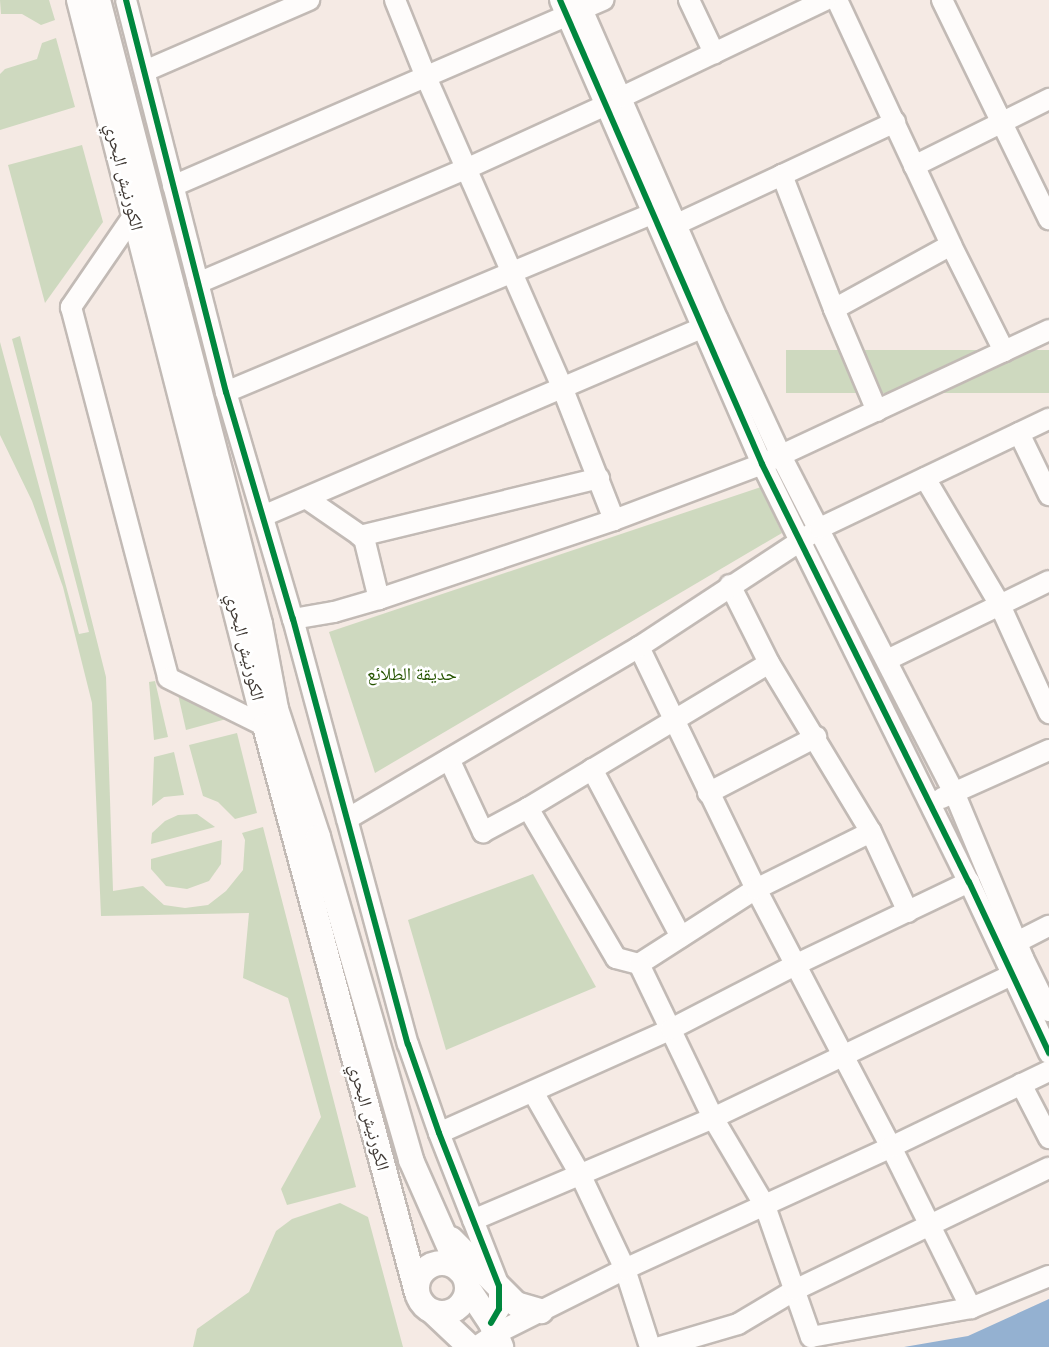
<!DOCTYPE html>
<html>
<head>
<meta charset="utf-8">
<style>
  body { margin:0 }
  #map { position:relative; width:1049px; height:1347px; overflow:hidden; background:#f5eae4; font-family:Mulish,"Noto Naskh Arabic",sans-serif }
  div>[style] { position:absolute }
  .green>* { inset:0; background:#ced9bf; transform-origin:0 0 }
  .water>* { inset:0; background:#94b1d1 }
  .roads { filter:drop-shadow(2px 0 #c2bab5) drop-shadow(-2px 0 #c2bab5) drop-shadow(0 2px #c2bab5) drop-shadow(0 -2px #c2bab5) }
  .minor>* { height:20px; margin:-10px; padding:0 10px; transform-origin:10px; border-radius:10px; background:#fefcfb }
  .major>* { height:24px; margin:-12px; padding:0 12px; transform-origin:12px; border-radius:12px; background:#fefcfb }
  .major>.ring { margin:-12px; padding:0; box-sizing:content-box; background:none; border:24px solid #fefcfb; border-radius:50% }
  .cycleway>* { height:6px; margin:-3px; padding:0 3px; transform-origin:3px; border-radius:3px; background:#00873e }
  span { translate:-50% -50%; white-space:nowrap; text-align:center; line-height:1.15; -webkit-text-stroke:5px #fff; paint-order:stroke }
  .street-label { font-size:18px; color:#3f3833 }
  .park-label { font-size:18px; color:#265400 }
</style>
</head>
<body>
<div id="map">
  <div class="green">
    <i style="clip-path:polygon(0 0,49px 0,55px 20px,41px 25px,22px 14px,1px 14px)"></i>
    <i style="clip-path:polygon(56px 38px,75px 107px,0 130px,0 74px,5px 69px,37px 59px,42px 43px)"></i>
    <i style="clip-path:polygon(82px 145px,103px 222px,45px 303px,8px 165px)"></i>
    <i style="clip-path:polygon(20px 336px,106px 677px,113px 891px,143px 886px,164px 905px,185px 908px,208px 905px,226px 891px,243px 870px,245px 840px,242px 833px,263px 827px,356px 1187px,287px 1205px,281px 1189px,321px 1117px,288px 998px,243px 978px,249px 913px,101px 916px,92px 703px,63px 587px,32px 501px,0 435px,0 342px,79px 634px,89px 632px,12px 339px)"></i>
    <i style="left:1049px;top:350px;width:43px;height:263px;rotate:90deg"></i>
    <i style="clip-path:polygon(761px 487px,782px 533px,375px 773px,329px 632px)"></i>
    <i style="clip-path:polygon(155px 681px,168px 737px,154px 740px,149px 682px)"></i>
    <i style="clip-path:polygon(175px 681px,241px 715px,186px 730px)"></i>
    <i style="clip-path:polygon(237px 733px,257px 813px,235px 819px,218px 802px,203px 796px,189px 745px)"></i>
    <i style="clip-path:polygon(174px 752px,184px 795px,164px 797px,152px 806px,154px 757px)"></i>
    <i style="clip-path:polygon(197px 814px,215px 827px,151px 844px,152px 833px,165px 821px,178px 815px)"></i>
    <i style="clip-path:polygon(222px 840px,221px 864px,209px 881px,187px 889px,166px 886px,151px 869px,151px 859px)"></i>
    <i style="clip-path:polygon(533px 874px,596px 987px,446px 1050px,408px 920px)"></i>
    <i style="clip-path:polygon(340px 1203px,368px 1217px,403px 1347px,193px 1347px,197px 1329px,249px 1292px,276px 1231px,292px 1219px)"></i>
  </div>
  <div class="water">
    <i style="clip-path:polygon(1049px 1299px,1049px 1347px,904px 1347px,968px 1336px)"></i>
  </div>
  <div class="roads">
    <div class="minor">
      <i style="left:126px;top:0;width:405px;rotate:75.7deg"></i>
      <i style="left:226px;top:392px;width:237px;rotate:73.6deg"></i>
      <i style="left:293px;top:619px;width:440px;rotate:74.9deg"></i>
      <i style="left:408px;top:1044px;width:94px;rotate:70.8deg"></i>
      <i style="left:439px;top:1133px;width:164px;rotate:68.6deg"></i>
      <i style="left:499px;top:1286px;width:23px;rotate:90deg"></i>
      <i style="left:499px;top:1309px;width:16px;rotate:120deg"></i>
      <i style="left:395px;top:0;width:83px;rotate:68.1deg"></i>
      <i style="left:426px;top:77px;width:339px;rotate:66.3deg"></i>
      <i style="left:562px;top:387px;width:143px;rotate:68.6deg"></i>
      <i style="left:560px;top:0;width:506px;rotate:66.47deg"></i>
      <i style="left:762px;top:464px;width:466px;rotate:63.7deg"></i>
      <i style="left:969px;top:882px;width:189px;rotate:64.9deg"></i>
      <i style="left:578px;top:0;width:349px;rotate:66.4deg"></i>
      <i style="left:718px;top:320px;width:150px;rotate:65.1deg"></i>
      <i style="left:781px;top:456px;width:378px;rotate:62.8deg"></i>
      <i style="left:954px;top:792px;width:180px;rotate:67.4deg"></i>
      <i style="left:1023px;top:958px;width:59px;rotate:63.9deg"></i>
      <i style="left:689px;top:0;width:59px;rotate:64.7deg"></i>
      <i style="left:837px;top:0;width:270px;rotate:65deg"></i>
      <i style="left:951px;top:245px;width:119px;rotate:63.4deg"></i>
      <i style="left:942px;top:0;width:244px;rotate:64deg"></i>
      <i style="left:145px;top:71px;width:179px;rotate:-23.4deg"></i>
      <i style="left:622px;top:97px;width:225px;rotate:-25.5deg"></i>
      <i style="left:914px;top:166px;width:151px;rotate:-26.4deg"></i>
      <i style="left:173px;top:186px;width:469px;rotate:-23.4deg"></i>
      <i style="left:134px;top:215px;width:112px;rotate:124.4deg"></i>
      <i style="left:71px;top:307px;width:383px;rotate:75.3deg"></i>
      <i style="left:168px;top:678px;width:108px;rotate:26.3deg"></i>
      <i style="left:677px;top:224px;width:116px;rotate:-25deg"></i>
      <i style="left:198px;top:283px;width:293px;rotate:-23.1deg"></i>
      <i style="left:468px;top:168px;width:152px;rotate:-24.5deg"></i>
      <i style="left:834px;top:309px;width:133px;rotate:-28.7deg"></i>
      <i style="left:226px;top:392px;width:463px;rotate:-22.7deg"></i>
      <i style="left:877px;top:411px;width:111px;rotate:-112.9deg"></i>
      <i style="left:834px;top:309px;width:144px;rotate:-111.2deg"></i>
      <i style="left:782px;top:175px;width:125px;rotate:-25.1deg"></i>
      <i style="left:1019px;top:433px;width:69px;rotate:64.2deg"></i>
      <i style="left:925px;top:478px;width:145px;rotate:59.4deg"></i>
      <i style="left:999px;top:603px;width:121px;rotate:65.6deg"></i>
      <i style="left:306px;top:498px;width:70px;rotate:34.6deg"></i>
      <i style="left:364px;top:538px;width:63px;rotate:76.2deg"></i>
      <i style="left:263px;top:516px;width:477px;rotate:-23.2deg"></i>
      <i style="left:360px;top:536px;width:246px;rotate:-13.6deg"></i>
      <i style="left:730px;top:585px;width:87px;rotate:63.4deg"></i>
      <i style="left:769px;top:663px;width:197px;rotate:58.9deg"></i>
      <i style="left:871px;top:832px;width:88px;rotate:65.2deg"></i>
      <i style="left:293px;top:619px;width:42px;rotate:-9.7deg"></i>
      <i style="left:334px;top:612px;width:47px;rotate:-16.1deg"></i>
      <i style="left:379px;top:599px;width:248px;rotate:-18.6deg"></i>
      <i style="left:614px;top:520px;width:158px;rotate:-20.7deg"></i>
      <i style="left:762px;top:464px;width:317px;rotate:-25deg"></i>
      <i style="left:639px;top:647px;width:269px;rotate:64.2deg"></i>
      <i style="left:756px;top:889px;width:291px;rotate:62.4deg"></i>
      <i style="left:891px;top:1147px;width:180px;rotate:63.6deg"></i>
      <i style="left:887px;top:660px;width:180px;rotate:-26deg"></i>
      <i style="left:449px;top:759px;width:81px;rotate:65deg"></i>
      <i style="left:483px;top:832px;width:51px;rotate:-28.1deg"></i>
      <i style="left:528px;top:808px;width:281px;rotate:-31deg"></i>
      <i style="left:592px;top:769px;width:190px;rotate:62.1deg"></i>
      <i style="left:708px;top:793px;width:122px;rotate:-27.4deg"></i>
      <i style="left:942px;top:798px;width:117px;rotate:-24.2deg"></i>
      <i style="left:528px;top:808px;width:174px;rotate:59.6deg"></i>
      <i style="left:616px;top:958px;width:24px;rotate:15deg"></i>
      <i style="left:639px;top:964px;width:139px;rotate:-32.7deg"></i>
      <i style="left:756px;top:889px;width:128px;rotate:-26.4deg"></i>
      <i style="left:347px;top:819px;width:339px;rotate:-30.5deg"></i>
      <i style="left:639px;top:647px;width:217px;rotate:-33.3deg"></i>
      <i style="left:820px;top:528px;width:254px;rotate:-25.5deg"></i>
      <i style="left:1017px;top:942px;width:36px;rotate:-27deg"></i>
      <i style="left:639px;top:964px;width:171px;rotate:64.3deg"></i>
      <i style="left:713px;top:1118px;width:102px;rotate:59.4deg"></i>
      <i style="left:765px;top:1206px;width:139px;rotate:70.7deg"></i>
      <i style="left:811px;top:1337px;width:163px;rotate:-10.3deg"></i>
      <i style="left:971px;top:1308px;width:84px;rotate:-22.3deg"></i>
      <i style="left:1021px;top:1084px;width:61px;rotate:62.6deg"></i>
      <i style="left:533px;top:1092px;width:97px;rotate:60.3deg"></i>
      <i style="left:581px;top:1176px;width:103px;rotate:64.7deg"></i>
      <i style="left:625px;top:1269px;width:82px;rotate:72.2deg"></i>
      <i style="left:439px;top:1133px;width:254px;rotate:-24.1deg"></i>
      <i style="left:671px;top:1029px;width:142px;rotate:-27.3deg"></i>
      <i style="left:797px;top:964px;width:191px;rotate:-25.5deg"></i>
      <i style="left:473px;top:1220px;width:261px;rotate:-23deg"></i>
      <i style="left:713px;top:1118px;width:331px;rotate:-25.6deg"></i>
      <i style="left:476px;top:1347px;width:25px;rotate:-34deg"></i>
      <i style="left:497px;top:1333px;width:143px;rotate:-26.6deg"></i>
      <i style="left:625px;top:1269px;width:293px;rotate:-24.6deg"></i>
      <i style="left:891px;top:1147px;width:175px;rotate:-25.7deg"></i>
      <i style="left:660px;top:1347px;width:81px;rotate:-16.4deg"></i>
      <i style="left:738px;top:1324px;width:66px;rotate:-30.8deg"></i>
      <i style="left:795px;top:1290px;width:282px;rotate:-25.7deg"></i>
    </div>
    <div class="major">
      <i style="left:79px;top:0;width:749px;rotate:75.63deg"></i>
      <i style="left:265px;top:726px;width:587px;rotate:74.99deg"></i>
      <i style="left:98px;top:0;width:645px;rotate:75.45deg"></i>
      <i style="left:260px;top:624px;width:86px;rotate:79.3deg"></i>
      <i style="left:276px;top:709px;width:135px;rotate:71.8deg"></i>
      <i style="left:318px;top:837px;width:336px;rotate:73.9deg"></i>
      <i style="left:411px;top:1160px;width:121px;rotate:66.2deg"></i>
      <i style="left:451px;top:1239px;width:92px;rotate:45deg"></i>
      <i style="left:516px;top:1304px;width:26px;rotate:16deg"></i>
      <i class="ring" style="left:417px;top:1263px;width:26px;height:26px"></i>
      <i style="left:467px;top:1287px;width:43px;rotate:56.3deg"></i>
      <i style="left:491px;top:1323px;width:26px;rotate:67deg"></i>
      <i style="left:433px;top:1312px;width:51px;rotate:43.4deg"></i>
    </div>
  </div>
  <div class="cycleway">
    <i style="left:126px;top:0;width:405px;rotate:75.7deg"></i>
    <i style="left:226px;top:392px;width:237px;rotate:73.6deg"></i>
    <i style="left:293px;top:619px;width:440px;rotate:74.9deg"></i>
    <i style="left:408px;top:1044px;width:94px;rotate:70.8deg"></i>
    <i style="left:439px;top:1133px;width:164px;rotate:68.6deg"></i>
    <i style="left:499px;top:1286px;width:23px;rotate:90deg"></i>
    <i style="left:499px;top:1309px;width:16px;rotate:120deg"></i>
    <i style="left:560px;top:0;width:506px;rotate:66.47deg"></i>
    <i style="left:762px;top:464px;width:466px;rotate:63.7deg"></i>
    <i style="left:969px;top:882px;width:189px;rotate:64.9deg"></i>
  </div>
  <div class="street-label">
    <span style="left:124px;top:177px;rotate:76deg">الكورنيش البحري</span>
    <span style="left:245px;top:647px;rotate:76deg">الكورنيش البحري</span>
    <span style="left:369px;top:1117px;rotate:75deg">الكورنيش البحري</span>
  </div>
  <div class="park-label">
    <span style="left:412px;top:674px">حديقة الطلائع</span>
  </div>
</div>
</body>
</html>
